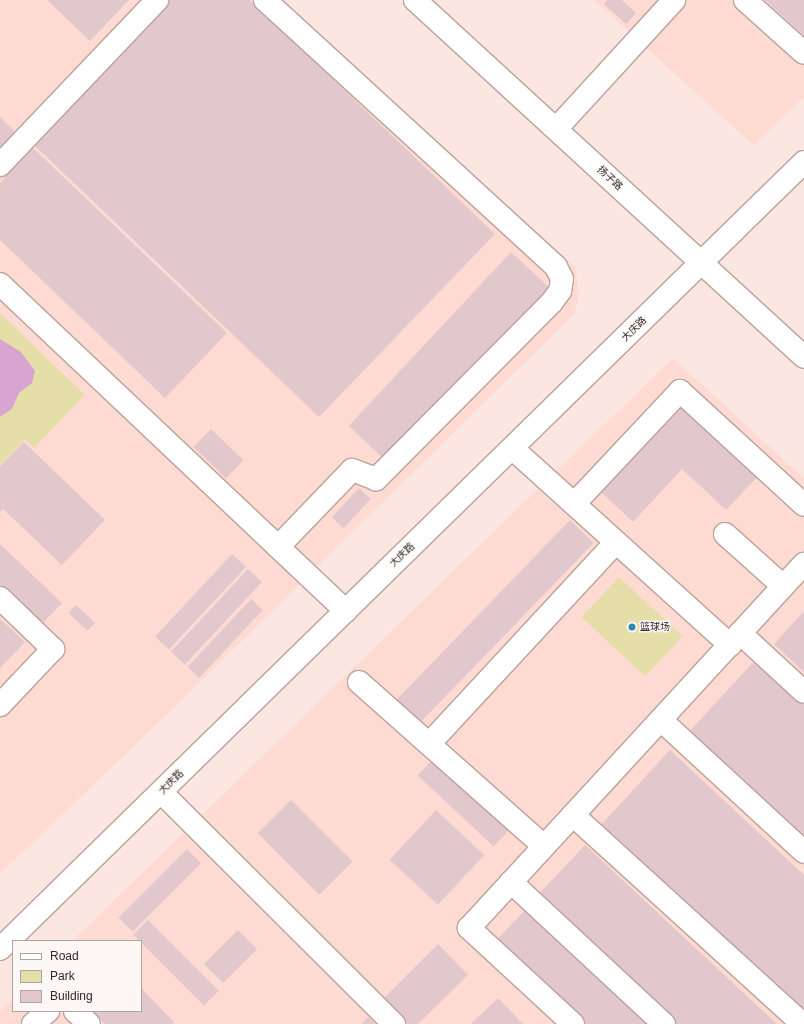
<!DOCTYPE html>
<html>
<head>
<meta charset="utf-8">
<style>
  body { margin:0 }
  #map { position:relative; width:804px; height:1024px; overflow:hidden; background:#fce6e1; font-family:Arial,"Noto Sans SC",sans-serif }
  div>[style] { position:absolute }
  .built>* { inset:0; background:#fedbd2 }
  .green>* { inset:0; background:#e6dea9; transform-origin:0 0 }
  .water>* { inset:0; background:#d8a5d2 }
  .building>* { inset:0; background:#e2c8cd; transform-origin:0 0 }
  .roads { filter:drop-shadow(1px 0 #bba29b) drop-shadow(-1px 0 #bba29b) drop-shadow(0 1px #bba29b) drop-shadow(0 -1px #bba29b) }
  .minor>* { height:22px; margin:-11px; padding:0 11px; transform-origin:11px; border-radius:11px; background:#fff }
  .dots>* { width:11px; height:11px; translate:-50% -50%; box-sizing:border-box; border:2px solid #fdf8f6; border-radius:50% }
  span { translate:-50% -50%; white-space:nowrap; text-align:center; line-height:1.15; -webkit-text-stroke:3px #fdf8f6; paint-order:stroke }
  .street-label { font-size:10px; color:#322825 }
  .poi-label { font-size:10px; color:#322825 }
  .left { translate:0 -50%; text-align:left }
  .legend { position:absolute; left:12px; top:940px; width:130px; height:72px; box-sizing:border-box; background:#fdf8f6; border:1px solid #aca5a2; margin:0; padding:5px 7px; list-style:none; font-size:12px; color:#322825 }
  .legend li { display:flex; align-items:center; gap:8px; height:20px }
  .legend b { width:20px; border:1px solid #aca5a2 }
</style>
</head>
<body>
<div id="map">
  <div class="built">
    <i style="clip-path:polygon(0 0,282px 0,575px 267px,579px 292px,575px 313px,181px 701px,0 874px)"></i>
    <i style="clip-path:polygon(594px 0,804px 0,804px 97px,754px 146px)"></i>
    <i style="clip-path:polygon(673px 358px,804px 478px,804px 1024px,0 1024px,0 1011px,13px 998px,13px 1011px,141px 1011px,141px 941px,72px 941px)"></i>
  </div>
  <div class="green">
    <i style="clip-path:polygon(0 313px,85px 395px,34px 448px,25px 439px,0 465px)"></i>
    <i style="left:619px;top:577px;width:87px;height:55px;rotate:43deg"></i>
  </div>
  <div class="water">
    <i style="clip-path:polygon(0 339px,21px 352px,35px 371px,32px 383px,19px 393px,12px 409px,0 417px)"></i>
  </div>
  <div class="building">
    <i style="clip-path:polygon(47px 0,129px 0,90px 41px)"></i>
    <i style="clip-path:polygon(169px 0,250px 0,495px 234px,319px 417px,32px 143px)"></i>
    <i style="clip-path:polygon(607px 0,622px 0,636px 13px,626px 24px,604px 4px)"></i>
    <i style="clip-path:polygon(765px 0,804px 0,804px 36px)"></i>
    <i style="clip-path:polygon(0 117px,20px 137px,0 155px)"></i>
    <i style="clip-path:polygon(33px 148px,227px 333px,165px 398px,0 240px,0 183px)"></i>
    <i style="left:511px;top:252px;width:54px;height:238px;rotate:43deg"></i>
    <i style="clip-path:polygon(682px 403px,759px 475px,726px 510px,682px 469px,633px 522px,600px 491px)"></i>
    <i style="left:211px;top:429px;width:45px;height:25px;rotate:44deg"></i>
    <i style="clip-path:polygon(24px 442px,105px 520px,62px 565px,3px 509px,0 512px,0 466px)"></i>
    <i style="left:359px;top:488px;width:16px;height:40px;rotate:43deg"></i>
    <i style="left:570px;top:520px;width:33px;height:255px;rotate:44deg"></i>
    <i style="clip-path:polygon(0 544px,62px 603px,40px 626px,0 589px)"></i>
    <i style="left:232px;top:554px;width:19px;height:113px;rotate:43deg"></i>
    <i style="left:248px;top:569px;width:19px;height:113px;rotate:43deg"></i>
    <i style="left:251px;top:599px;width:16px;height:93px;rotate:43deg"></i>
    <i style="left:76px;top:605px;width:26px;height:11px;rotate:43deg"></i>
    <i style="clip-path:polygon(804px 611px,804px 672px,774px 644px)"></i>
    <i style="clip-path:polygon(0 619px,25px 642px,0 668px)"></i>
    <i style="clip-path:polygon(757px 658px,804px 702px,804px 839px,689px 732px)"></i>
    <i style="clip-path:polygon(670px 750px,804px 875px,804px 1014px,601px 825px)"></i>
    <i style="left:434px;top:758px;width:104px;height:24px;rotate:43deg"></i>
    <i style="left:291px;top:800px;width:87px;height:47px;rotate:45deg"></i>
    <i style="left:436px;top:810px;width:66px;height:68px;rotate:43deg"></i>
    <i style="clip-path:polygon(585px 845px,777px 1024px,672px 1024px,536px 897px)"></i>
    <i style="left:187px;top:849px;width:20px;height:97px;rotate:45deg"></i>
    <i style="clip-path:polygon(527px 908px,652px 1024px,577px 1024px,492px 945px)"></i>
    <i style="left:148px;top:920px;width:100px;height:21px;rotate:45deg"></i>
    <i style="left:238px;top:930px;width:27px;height:48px;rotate:45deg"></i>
    <i style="clip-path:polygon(438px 944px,468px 975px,418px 1024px,406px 1024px,382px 1000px)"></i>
    <i style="clip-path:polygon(141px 988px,174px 1022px,172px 1024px,105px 1024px,92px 1011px,141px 1011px)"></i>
    <i style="clip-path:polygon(498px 998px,523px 1024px,471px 1024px)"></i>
    <i style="clip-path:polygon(368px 1017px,375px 1024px,361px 1024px)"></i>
  </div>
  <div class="roads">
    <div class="minor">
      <i style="left:265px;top:0;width:395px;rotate:42.5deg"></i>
      <i style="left:556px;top:267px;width:13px;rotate:63deg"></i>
      <i style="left:562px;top:279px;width:12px;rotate:99deg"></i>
      <i style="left:560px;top:291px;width:14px;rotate:126deg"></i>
      <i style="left:552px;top:302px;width:250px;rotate:134.8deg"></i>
      <i style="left:376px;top:479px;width:26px;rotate:-159deg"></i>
      <i style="left:352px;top:470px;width:107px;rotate:133.9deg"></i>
      <i style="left:415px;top:0;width:528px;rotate:42.54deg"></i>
      <i style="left:745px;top:0;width:79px;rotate:41.9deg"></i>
      <i style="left:556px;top:129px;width:175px;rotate:-47.5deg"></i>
      <i style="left:0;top:165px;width:228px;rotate:-46.4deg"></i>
      <i style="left:0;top:284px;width:476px;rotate:43.4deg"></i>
      <i style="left:512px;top:448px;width:294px;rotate:42.1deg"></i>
      <i style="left:574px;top:504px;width:155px;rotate:-46.8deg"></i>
      <i style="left:680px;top:391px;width:168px;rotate:42.6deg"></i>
      <i style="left:725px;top:534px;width:78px;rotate:41.9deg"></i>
      <i style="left:0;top:598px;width:74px;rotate:43.9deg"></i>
      <i style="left:53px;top:649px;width:77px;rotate:133.4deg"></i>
      <i style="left:740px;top:633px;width:87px;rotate:42.7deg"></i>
      <i style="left:359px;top:682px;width:247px;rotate:41.6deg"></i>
      <i style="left:661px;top:720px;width:195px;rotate:42.7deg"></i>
      <i style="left:429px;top:744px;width:275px;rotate:-47.2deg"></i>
      <i style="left:161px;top:792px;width:329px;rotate:44.9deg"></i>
      <i style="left:573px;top:815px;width:311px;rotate:42.3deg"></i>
      <i style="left:511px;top:882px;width:209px;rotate:42.9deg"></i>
      <i style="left:0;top:949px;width:1125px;rotate:-44.39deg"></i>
      <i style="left:75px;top:1011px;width:19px;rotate:43deg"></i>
      <i style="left:33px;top:1024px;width:20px;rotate:-41deg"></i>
      <i style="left:573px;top:1024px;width:142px;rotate:-137.3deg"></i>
      <i style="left:469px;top:928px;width:495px;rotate:-47.4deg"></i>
    </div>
  </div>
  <div class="dots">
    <i style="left:632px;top:627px;background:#2d8ab6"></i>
  </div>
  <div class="street-label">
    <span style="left:610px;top:178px;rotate:43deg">扬子路</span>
    <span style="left:634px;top:329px;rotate:-44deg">大庆路</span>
    <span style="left:402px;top:555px;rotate:-44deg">大庆路</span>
    <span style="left:171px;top:782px;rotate:-45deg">大庆路</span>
  </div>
  <div class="poi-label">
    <span class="left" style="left:640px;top:627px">篮球场</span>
  </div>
  <ul class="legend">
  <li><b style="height:5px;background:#fff"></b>Road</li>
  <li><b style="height:11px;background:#e6dea9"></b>Park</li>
  <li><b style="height:11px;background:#e2c8cd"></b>Building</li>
  </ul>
</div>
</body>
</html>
